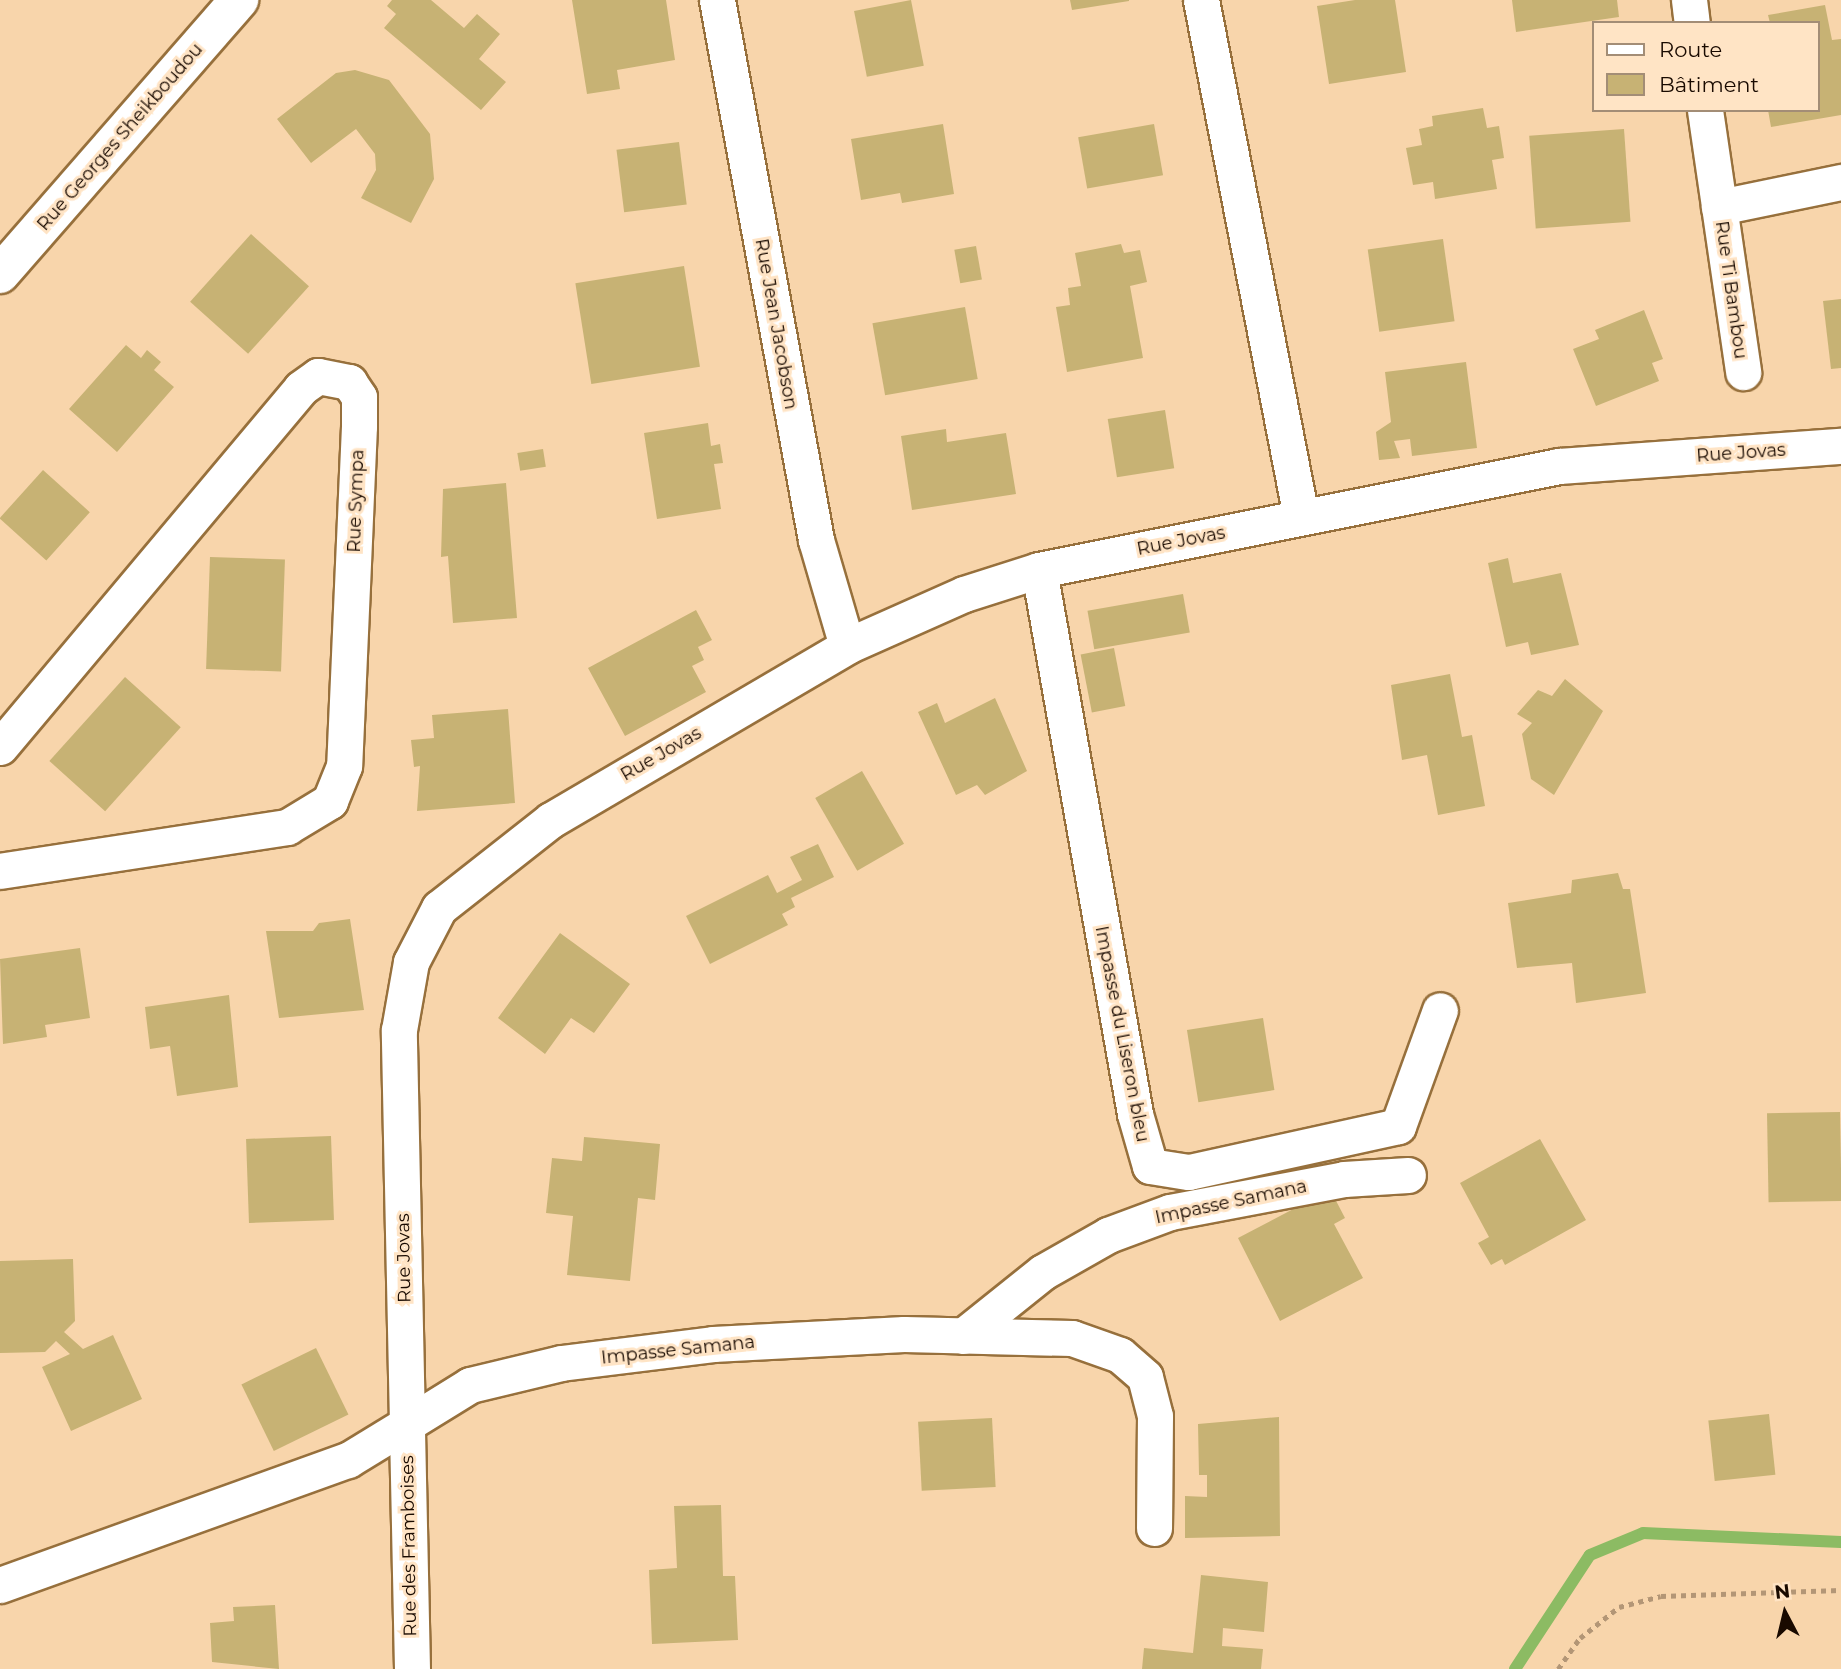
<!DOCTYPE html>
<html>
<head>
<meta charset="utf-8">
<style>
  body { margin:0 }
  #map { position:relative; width:1841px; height:1669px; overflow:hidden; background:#f8d5ab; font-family:Montserrat,sans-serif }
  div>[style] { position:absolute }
  .stream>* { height:12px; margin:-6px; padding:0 6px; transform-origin:6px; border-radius:6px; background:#8cbb63 }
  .building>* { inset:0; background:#c7b274; transform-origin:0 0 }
  .path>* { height:4.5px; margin-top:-2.25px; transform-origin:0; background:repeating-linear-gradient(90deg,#b39676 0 5px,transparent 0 10px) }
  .roads { filter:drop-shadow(2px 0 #97703c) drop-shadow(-2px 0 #97703c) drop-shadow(0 2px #97703c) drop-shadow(0 -2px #97703c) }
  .minor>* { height:35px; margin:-17.5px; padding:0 17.5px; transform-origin:17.5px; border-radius:17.5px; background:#fff }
  .tertiary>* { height:38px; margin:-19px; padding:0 19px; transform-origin:19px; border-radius:19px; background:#fff }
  span { translate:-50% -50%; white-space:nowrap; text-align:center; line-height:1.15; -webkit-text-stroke:6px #ffe4c5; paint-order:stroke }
  .street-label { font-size:18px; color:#190a00 }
  .legend { position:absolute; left:1592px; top:21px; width:228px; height:91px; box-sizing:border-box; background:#ffe4c5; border:2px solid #a38d76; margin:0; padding:9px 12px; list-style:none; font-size:21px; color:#190a00 }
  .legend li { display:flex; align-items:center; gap:14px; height:35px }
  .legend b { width:35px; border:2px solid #a38d76 }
  .north { position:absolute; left:1750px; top:1578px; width:70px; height:70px; -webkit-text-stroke:5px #ffe4c5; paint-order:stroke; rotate:353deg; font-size:19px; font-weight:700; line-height:28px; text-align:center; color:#190a00 }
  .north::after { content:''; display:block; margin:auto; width:24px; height:32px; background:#190a00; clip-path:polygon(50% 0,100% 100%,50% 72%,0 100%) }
</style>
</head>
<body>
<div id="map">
  <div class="stream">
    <i style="left:1515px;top:1669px;width:136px;rotate:-56.7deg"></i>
    <i style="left:1590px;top:1555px;width:57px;rotate:-22.5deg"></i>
    <i style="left:1643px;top:1533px;width:198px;rotate:2.6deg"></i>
  </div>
  <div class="building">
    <i style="clip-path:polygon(392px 0,431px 0,464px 28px,477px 14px,500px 34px,479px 59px,506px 82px,481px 110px,384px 28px,396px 14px,387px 6px)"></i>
    <i style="clip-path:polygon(572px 0,666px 0,675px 60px,617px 70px,620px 89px,587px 94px)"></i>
    <i style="left:911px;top:0;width:67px;height:58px;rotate:79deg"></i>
    <i style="clip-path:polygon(1070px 0,1129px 0,1129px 1px,1072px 10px)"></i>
    <i style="clip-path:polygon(1355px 0,1395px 0,1406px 72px,1329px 84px,1317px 6px)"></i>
    <i style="clip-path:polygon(1512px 0,1617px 0,1619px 17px,1516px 32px)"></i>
    <i style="clip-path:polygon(1825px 5px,1832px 40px,1841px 39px,1841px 115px,1771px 127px,1768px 110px,1818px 110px,1818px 23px,1770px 23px,1768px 15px)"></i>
    <i style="clip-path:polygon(355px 70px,389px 80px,430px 134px,434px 179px,411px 223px,361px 198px,376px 170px,375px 154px,356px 129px,311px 163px,277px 119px,336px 73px)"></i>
    <i style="clip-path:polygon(1483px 108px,1487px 128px,1499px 126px,1504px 158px,1492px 160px,1497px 189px,1435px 199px,1433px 182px,1413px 185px,1406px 148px,1422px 145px,1419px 129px,1433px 126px,1432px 116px)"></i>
    <i style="clip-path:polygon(943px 124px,954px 194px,902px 203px,900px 193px,861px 200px,851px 139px)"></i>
    <i style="left:1154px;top:124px;width:52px;height:77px;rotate:80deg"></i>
    <i style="left:1624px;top:129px;width:93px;height:95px;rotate:86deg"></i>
    <i style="left:679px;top:142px;width:63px;height:63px;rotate:83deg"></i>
    <i style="left:251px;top:234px;width:78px;height:91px;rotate:42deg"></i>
    <i style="left:1443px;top:239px;width:83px;height:76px;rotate:82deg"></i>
    <i style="clip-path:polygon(1121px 244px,1124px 253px,1140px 250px,1147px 282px,1130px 286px,1143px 358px,1067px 372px,1056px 307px,1070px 305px,1068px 288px,1081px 286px,1075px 253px)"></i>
    <i style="left:976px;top:246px;width:34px;height:22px;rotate:80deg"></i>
    <i style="left:684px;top:266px;width:102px;height:110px;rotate:81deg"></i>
    <i style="clip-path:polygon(1841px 299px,1841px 368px,1831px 369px,1823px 301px)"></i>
    <i style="left:965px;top:307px;width:73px;height:94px;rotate:80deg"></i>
    <i style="clip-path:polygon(1644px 310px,1663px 359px,1652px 363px,1659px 381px,1596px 406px,1573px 349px,1599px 339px,1595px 330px)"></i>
    <i style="clip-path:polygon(126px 345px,141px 358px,147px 350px,161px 362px,154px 370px,174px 387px,117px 452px,69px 409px)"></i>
    <i style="clip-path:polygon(1466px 362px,1477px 448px,1412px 456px,1410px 439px,1394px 441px,1400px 458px,1379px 460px,1376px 432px,1391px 422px,1385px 372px)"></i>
    <i style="left:1165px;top:410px;width:59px;height:58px;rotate:81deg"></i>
    <i style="clip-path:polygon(708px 423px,711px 446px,720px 444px,723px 463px,714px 464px,721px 509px,657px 519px,644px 433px)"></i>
    <i style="clip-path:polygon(946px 429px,947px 442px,1006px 433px,1016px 494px,912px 510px,901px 436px)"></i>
    <i style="left:543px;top:449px;width:18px;height:26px;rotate:81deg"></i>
    <i style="left:43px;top:470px;width:63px;height:65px;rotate:42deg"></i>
    <i style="clip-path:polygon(506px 483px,517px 618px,453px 623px,448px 556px,441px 557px,443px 489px)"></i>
    <i style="left:210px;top:557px;width:75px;height:112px;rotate:2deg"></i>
    <i style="clip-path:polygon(1508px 558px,1513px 583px,1561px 573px,1579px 645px,1531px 655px,1528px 642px,1506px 647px,1488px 563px)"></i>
    <i style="left:1183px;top:594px;width:39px;height:97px;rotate:80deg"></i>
    <i style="clip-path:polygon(696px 610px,712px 640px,698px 647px,704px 660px,692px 666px,706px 692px,625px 736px,588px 668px)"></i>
    <i style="left:1114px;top:648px;width:59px;height:34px;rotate:79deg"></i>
    <i style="clip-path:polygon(1450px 674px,1462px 737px,1472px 735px,1485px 806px,1438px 815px,1427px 755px,1402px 760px,1391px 685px)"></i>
    <i style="left:125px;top:677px;width:75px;height:113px;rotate:42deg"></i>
    <i style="clip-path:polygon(1565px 679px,1603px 711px,1554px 795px,1531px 779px,1522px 734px,1532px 723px,1517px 714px,1538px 690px,1552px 696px)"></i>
    <i style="clip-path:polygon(995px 698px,1027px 771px,985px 795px,977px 785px,956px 795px,918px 712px,937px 703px,945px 723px)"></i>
    <i style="clip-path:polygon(508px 709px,515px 803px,417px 811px,420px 766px,414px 767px,411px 740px,434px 738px,432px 715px)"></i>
    <i style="left:862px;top:771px;width:84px;height:54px;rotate:60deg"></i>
    <i style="clip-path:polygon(818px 844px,834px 877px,791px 898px,795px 907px,782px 914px,788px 925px,710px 964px,686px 916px,768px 875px,777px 893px,802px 880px,790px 857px)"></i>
    <i style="clip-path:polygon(1618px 873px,1623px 889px,1630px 889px,1646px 993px,1576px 1003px,1572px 963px,1517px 968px,1508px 903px,1571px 893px,1572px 880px)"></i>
    <i style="clip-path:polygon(350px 919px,364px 1010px,279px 1018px,266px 931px,313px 931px,319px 923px)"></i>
    <i style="clip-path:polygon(560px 933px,630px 984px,594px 1033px,571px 1018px,545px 1054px,498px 1018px)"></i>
    <i style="clip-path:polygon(80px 948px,90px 1018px,45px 1025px,47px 1037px,3px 1044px,0 959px)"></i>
    <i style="clip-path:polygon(229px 995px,238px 1087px,177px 1096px,170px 1046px,150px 1049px,145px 1007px)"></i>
    <i style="left:1263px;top:1018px;width:73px;height:77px;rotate:81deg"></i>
    <i style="left:1840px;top:1112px;width:89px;height:73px;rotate:89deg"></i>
    <i style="left:331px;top:1136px;width:84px;height:85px;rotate:88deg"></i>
    <i style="clip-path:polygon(584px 1137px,660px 1144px,655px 1200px,638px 1198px,630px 1281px,567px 1275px,573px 1216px,546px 1213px,552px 1158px,582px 1161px)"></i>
    <i style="clip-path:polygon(1540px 1139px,1586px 1220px,1505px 1265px,1502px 1259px,1491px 1265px,1478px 1243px,1489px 1237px,1460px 1183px)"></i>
    <i style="clip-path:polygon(1320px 1195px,1333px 1195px,1345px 1218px,1334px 1224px,1363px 1278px,1280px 1321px,1238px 1238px)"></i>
    <i style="clip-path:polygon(73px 1259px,75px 1321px,64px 1332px,83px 1349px,113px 1335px,142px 1399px,71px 1431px,42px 1367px,70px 1354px,56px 1341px,45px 1352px,0 1353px,0 1261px)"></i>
    <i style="left:316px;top:1348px;width:74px;height:83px;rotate:64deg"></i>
    <i style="left:1769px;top:1414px;width:61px;height:61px;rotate:84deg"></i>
    <i style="clip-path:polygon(1279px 1417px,1280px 1536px,1185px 1538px,1185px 1496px,1207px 1497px,1207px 1475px,1199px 1475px,1198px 1424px)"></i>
    <i style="left:992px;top:1418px;width:69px;height:74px;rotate:87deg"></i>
    <i style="clip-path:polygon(721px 1505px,723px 1576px,735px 1576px,738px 1640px,652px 1644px,649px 1570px,677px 1568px,674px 1506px)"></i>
    <i style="clip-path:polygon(1201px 1575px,1268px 1582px,1264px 1632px,1223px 1628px,1222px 1646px,1263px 1649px,1261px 1669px,1142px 1669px,1144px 1648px,1193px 1653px)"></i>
    <i style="clip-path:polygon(275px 1605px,279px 1669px,212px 1662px,210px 1623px,234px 1621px,233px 1607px)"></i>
  </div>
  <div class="path">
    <i style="left:1558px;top:1669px;width:38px;rotate:-55deg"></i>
    <i style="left:1580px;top:1638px;width:50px;rotate:-38.5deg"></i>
    <i style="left:1619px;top:1607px;width:43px;rotate:-14.7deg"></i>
    <i style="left:1661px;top:1596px;width:180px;rotate:-1.9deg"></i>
  </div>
  <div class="roads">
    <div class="minor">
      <i style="left:717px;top:0;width:549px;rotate:79.61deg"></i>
      <i style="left:816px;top:540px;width:110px;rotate:73.7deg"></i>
      <i style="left:1201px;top:0;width:527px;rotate:79.05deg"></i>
      <i style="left:1689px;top:0;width:23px;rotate:83deg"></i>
      <i style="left:1705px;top:110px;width:265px;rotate:81.7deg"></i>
      <i style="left:1719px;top:207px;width:125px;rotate:-11.6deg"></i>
      <i style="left:1039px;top:570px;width:552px;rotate:79.99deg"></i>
      <i style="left:1135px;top:1114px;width:54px;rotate:73.9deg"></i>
      <i style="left:1150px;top:1166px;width:39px;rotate:9deg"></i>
      <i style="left:1189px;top:1172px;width:214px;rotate:-12.4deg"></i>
      <i style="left:1398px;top:1126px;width:123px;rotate:-70.1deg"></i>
      <i style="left:0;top:747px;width:468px;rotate:-50deg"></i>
      <i style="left:301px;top:388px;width:21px;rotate:-35deg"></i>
      <i style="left:318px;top:376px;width:32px;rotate:11deg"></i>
      <i style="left:349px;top:382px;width:18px;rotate:56deg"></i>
      <i style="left:359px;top:397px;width:29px;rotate:90deg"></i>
      <i style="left:359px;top:426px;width:340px;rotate:92.5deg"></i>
      <i style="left:344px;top:766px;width:38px;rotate:112deg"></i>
      <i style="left:330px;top:801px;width:50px;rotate:148.8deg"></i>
      <i style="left:287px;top:827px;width:290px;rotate:171.3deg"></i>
      <i style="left:963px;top:1336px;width:102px;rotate:-38.7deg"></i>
      <i style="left:1043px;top:1272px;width:75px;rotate:-29.6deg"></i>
      <i style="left:1108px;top:1235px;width:66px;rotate:-20.4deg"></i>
      <i style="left:1170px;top:1212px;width:177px;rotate:-10.7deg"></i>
      <i style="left:1344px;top:1179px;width:64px;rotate:-3.6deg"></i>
      <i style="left:0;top:1585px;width:370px;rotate:-19.8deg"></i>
      <i style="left:348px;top:1460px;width:69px;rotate:-31.4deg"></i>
      <i style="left:407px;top:1424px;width:394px;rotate:-91.2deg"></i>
      <i style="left:399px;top:1030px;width:69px;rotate:-80deg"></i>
      <i style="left:411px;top:962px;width:61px;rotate:-62.6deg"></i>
      <i style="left:439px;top:908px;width:142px;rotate:-38.2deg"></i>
      <i style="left:551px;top:820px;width:343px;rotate:-30.4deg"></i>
      <i style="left:847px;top:646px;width:128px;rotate:-24deg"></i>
      <i style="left:964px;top:594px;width:79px;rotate:-17.7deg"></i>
      <i style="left:1039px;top:570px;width:530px;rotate:-11.31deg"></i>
      <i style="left:1559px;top:466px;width:283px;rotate:-4.1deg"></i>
      <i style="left:412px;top:1669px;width:245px;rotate:-91.2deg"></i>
      <i style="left:407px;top:1424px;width:74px;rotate:-31.8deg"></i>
      <i style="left:470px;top:1385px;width:94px;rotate:-13.6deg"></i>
      <i style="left:561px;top:1363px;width:153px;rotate:-7.1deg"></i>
      <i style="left:713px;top:1344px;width:191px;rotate:-3deg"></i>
      <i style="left:904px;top:1334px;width:168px;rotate:1.4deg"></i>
      <i style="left:1072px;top:1338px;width:51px;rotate:19.5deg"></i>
      <i style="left:1120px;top:1355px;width:33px;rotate:41deg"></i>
      <i style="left:1145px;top:1377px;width:40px;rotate:75.6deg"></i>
      <i style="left:1155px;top:1416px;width:112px;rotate:90.5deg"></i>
    </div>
    <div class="tertiary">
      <i style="left:0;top:274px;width:364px;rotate:-48.9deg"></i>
    </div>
  </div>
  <div class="street-label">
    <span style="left:120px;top:137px;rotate:-49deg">Rue Georges Sheikboudou</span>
    <span style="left:1731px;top:290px;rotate:82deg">Rue Ti Bambou</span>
    <span style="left:776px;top:324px;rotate:80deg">Rue Jean Jacobson</span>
    <span style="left:1741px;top:453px;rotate:-4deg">Rue Jovas</span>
    <span style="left:356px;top:501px;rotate:-88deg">Rue Sympa</span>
    <span style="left:1181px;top:541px;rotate:-11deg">Rue Jovas</span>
    <span style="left:661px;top:754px;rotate:-30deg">Rue Jovas</span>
    <span style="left:1122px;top:1034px;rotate:79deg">Impasse du Liseron bleu</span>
    <span style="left:1231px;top:1202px;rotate:-12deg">Impasse Samana</span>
    <span style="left:404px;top:1258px;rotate:-91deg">Rue Jovas</span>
    <span style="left:678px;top:1350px;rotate:-6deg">Impasse Samana</span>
    <span style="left:409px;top:1546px;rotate:-91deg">Rue des Framboises</span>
  </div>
  <ul class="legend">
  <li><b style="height:9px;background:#fff"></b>Route</li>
  <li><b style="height:19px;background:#c7b274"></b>Bâtiment</li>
  </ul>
  <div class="north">N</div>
</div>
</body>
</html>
